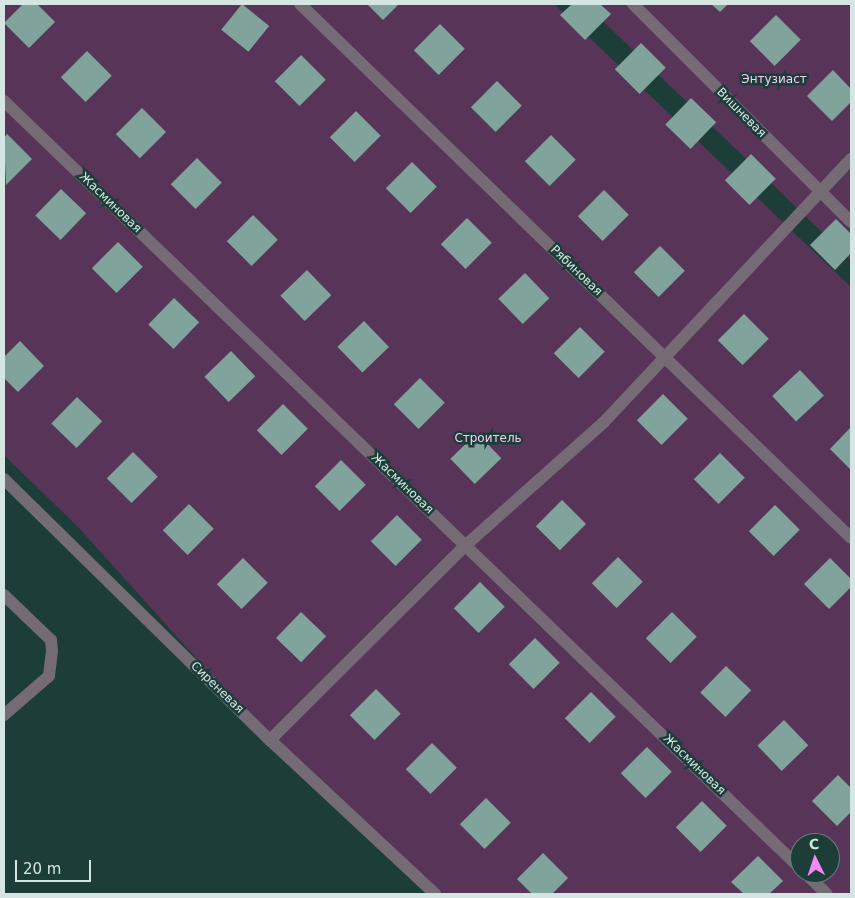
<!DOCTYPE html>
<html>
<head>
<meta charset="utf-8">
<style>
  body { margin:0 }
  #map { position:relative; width:855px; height:898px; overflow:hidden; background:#1d3d38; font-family:"DejaVu Sans",sans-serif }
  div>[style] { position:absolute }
  .green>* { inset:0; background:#583558 }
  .building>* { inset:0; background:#80a39c; transform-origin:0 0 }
  .minor>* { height:12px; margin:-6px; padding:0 6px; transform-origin:6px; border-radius:6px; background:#746b74 }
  span { translate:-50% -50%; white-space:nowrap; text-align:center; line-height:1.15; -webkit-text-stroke:5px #1d3d38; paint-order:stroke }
  .park-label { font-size:12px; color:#f8caf8 }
  .street-label { font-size:12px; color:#d4e5e2 }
  .frame { position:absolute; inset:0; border:5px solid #d4e5e2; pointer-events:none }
  .north { position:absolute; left:790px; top:833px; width:50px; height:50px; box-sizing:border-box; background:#1d3d38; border:1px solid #66807c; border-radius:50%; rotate:356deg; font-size:14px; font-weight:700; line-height:20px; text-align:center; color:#d4e5e2 }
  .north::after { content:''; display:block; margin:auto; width:18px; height:22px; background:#f18af4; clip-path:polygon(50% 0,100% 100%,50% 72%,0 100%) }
  .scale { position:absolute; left:15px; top:860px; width:76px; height:22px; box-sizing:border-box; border:2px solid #d4e5e2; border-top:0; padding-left:6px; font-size:15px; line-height:18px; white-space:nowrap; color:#d4e5e2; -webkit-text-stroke:4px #1d3d38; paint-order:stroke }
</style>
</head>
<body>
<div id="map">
  <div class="green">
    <i style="clip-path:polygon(evenodd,4px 4px,554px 4px,851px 287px,851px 894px,428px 894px,270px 740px,79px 528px,4px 455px,4px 4px,800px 843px,830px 843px,830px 873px,800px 873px,800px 843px)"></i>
    <i style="clip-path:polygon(585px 4px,851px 4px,851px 260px)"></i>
  </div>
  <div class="building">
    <i style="clip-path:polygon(23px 4px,37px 4px,55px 22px,29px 48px,4px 23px)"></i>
    <i style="left:242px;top:4px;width:35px;height:33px;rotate:39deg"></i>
    <i style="clip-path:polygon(367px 4px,399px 4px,383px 20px)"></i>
    <i style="clip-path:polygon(572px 4px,600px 4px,611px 14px,585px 40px,560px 15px)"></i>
    <i style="clip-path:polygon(711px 4px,728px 4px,720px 12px)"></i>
    <i style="left:776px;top:15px;width:35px;height:37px;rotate:45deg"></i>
    <i style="left:440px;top:24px;width:35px;height:37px;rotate:45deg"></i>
    <i style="left:641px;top:43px;width:35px;height:37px;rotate:45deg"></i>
    <i style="left:87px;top:51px;width:35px;height:37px;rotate:45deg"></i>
    <i style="left:301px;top:55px;width:35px;height:37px;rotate:45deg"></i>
    <i style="clip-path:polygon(833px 70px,851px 89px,851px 102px,832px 121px,807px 96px)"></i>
    <i style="left:497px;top:81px;width:35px;height:37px;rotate:45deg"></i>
    <i style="left:691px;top:98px;width:35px;height:37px;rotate:44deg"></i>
    <i style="left:142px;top:108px;width:34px;height:37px;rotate:45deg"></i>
    <i style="left:356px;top:111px;width:35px;height:37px;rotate:45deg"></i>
    <i style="clip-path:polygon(7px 134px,32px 159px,6px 185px,4px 138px)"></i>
    <i style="left:551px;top:135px;width:35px;height:37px;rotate:45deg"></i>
    <i style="left:751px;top:154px;width:35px;height:37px;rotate:45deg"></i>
    <i style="left:197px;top:158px;width:35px;height:37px;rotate:45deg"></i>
    <i style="left:412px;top:162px;width:35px;height:37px;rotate:45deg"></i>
    <i style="left:61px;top:189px;width:35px;height:37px;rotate:44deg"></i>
    <i style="left:604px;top:190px;width:35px;height:37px;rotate:45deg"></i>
    <i style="left:253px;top:215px;width:35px;height:37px;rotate:45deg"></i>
    <i style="left:467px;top:218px;width:35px;height:37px;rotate:45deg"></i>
    <i style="clip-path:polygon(836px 219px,851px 234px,851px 253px,835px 270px,810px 245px)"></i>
    <i style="left:118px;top:242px;width:35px;height:37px;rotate:45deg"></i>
    <i style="left:660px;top:246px;width:35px;height:37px;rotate:45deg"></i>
    <i style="left:307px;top:270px;width:35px;height:37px;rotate:46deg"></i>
    <i style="left:525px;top:273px;width:35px;height:37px;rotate:46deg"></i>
    <i style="left:174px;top:298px;width:35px;height:37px;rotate:44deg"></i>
    <i style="left:744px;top:314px;width:35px;height:37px;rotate:45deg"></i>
    <i style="left:364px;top:321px;width:36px;height:37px;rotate:46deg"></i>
    <i style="left:580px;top:327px;width:35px;height:37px;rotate:45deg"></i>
    <i style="clip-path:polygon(20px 341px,44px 366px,18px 392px,4px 378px,4px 357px)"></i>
    <i style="left:231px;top:351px;width:35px;height:37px;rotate:46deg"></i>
    <i style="left:800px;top:370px;width:35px;height:38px;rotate:47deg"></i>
    <i style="left:420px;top:378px;width:35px;height:37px;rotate:45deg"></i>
    <i style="left:663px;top:394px;width:35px;height:37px;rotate:45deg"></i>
    <i style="left:77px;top:397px;width:35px;height:37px;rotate:44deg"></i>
    <i style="left:283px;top:404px;width:35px;height:37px;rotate:45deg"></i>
    <i style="clip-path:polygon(851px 427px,851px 470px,830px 449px)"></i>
    <i style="left:477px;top:433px;width:35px;height:37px;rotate:46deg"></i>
    <i style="left:133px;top:452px;width:35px;height:37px;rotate:45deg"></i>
    <i style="left:720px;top:453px;width:35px;height:37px;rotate:45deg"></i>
    <i style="left:341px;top:460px;width:35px;height:37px;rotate:45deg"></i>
    <i style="left:562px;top:500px;width:34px;height:37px;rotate:45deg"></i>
    <i style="left:189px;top:504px;width:35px;height:37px;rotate:45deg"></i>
    <i style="left:775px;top:505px;width:35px;height:37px;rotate:45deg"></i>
    <i style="left:397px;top:515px;width:35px;height:37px;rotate:45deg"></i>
    <i style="left:618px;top:557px;width:35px;height:37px;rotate:45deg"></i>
    <i style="left:243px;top:558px;width:35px;height:37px;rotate:45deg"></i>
    <i style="clip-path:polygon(830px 558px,851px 579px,851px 587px,829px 609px,804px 584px)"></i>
    <i style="left:480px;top:582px;width:35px;height:37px;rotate:45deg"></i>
    <i style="left:301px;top:612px;width:35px;height:36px;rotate:44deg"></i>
    <i style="left:672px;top:612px;width:35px;height:37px;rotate:45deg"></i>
    <i style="left:535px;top:638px;width:35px;height:37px;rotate:45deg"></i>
    <i style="left:726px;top:666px;width:35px;height:37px;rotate:44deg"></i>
    <i style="left:376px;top:689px;width:35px;height:37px;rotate:45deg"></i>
    <i style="left:591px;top:692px;width:35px;height:37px;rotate:45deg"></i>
    <i style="left:784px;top:720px;width:35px;height:37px;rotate:46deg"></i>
    <i style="left:432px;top:743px;width:35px;height:37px;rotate:45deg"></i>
    <i style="left:647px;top:747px;width:35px;height:37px;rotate:45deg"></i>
    <i style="clip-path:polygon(838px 775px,851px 788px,851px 812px,837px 826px,812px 801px)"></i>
    <i style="left:486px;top:798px;width:35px;height:37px;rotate:45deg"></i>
    <i style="left:702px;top:801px;width:35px;height:37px;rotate:45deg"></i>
    <i style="clip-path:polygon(543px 853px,568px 878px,552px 894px,532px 894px,517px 879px)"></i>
    <i style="clip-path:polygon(758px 856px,783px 881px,769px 894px,744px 894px,731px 882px)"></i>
  </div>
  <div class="minor">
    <i style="left:300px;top:4px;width:767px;rotate:44.1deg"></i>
    <i style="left:633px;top:4px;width:308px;rotate:45deg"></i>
    <i style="left:4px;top:101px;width:1105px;rotate:43.94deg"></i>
    <i style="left:4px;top:479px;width:373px;rotate:44.5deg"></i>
    <i style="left:270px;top:740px;width:226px;rotate:43deg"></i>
    <i style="left:4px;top:595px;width:65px;rotate:43.8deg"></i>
    <i style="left:51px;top:640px;width:11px;rotate:85deg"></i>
    <i style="left:52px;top:651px;width:25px;rotate:97deg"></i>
    <i style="left:49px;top:676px;width:60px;rotate:139.1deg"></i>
    <i style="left:270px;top:740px;width:276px;rotate:-44.9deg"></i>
    <i style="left:466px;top:545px;width:185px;rotate:-41.7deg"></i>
    <i style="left:604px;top:422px;width:361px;rotate:-46.8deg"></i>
    <i style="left:805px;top:873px;width:30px;rotate:44deg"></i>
  </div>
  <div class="park-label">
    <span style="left:774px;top:80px">Энтузиаст</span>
    <span style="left:488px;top:439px">Строитель</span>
  </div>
  <div class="street-label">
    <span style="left:741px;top:113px;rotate:45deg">Вишневая</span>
    <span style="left:110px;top:203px;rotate:44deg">Жасминовая</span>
    <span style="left:576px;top:271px;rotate:44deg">Рябиновая</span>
    <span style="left:402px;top:484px;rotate:44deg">Жасминовая</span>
    <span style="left:217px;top:688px;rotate:44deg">Сиреневая</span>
    <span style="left:694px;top:765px;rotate:44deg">Жасминовая</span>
  </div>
  <div class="frame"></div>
  <div class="north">С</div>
  <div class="scale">20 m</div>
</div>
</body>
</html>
